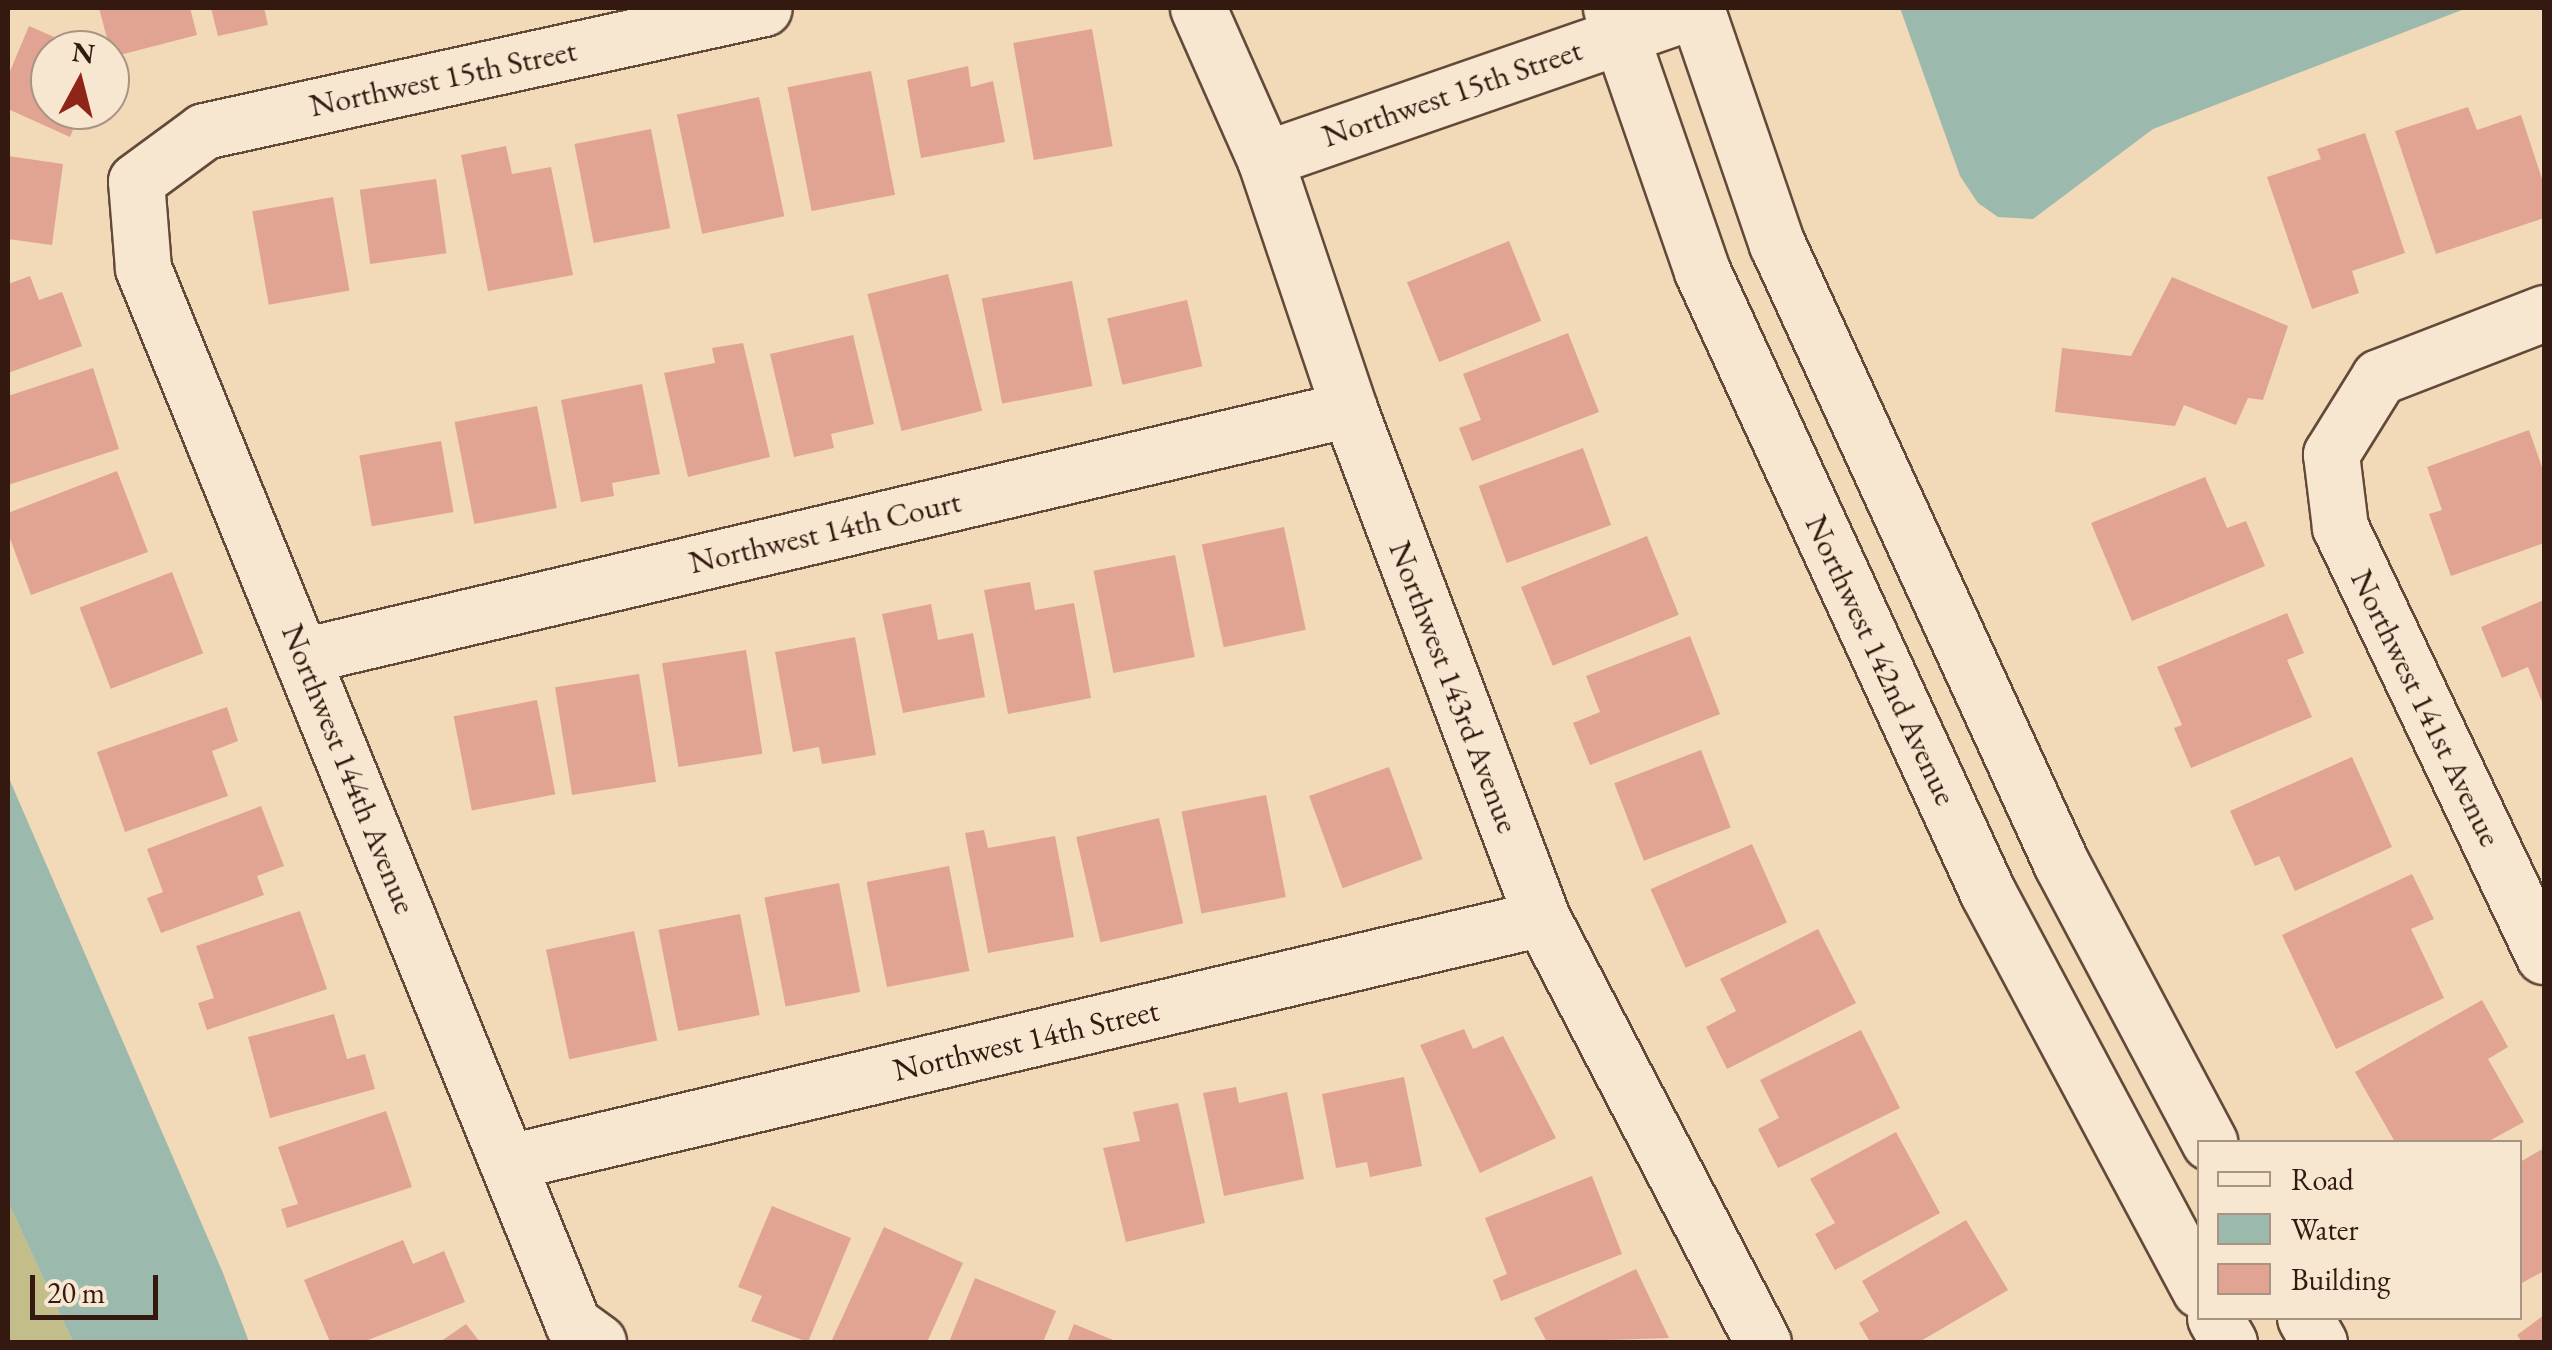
<!DOCTYPE html>
<html>
<head>
<meta charset="utf-8">
<style>
  body { margin:0 }
  #map { position:relative; width:2552px; height:1350px; overflow:hidden; background:#f2d9b7; font-family:"EB Garamond",serif }
  div>[style] { position:absolute }
  .green>* { inset:0; background:#c2bd89 }
  .water>* { inset:0; background:#9bbaad }
  .building>* { inset:0; background:#e1a493; transform-origin:0 0 }
  .roads { filter:drop-shadow(2px 0 #634939) drop-shadow(-2px 0 #634939) drop-shadow(0 2px #634939) drop-shadow(0 -2px #634939) }
  .minor>* { height:55px; margin:-27.5px; padding:0 27.5px; transform-origin:27.5px; border-radius:27.5px; background:#f7e6d0 }
  span { translate:-50% -50%; white-space:nowrap; text-align:center; line-height:1.15; -webkit-text-stroke:8px #f7e6d0; paint-order:stroke }
  .street-label { font-size:32px; color:#33190f }
  .frame { position:absolute; inset:0; border:10px solid #33190f; pointer-events:none }
  .legend { position:absolute; left:2197px; top:1140px; width:325px; height:180px; box-sizing:border-box; background:#f7e6d0; border:2px solid #a99483; margin:0; padding:12px 18px; list-style:none; font-size:30px; color:#33190f }
  .legend li { display:flex; align-items:center; gap:20px; height:50px }
  .legend b { width:50px; border:2px solid #a99483 }
  .north { position:absolute; left:30px; top:30px; width:100px; height:100px; box-sizing:border-box; background:#f7e6d0; border:2px solid #a99483; border-radius:50%; rotate:7deg; font-size:28px; font-weight:700; line-height:40px; text-align:center; color:#33190f }
  .north::after { content:''; display:block; margin:auto; width:35px; height:45px; background:#8f2418; clip-path:polygon(50% 0,100% 100%,50% 72%,0 100%) }
  .scale { position:absolute; left:30px; top:1275px; width:128px; height:45px; box-sizing:border-box; border:5px solid #33190f; border-top:0; padding-left:12px; font-size:30px; line-height:35px; white-space:nowrap; color:#33190f; -webkit-text-stroke:8px #f7e6d0; paint-order:stroke }
</style>
</head>
<body>
<div id="map">
  <div class="green">
    <i style="clip-path:polygon(8px 1202px,73px 1342px,8px 1342px)"></i>
  </div>
  <div class="water">
    <i style="clip-path:polygon(1900px 8px,2467px 8px,2153px 129px,2033px 219px,1998px 217px,1978px 203px,1960px 176px)"></i>
    <i style="clip-path:polygon(8px 776px,223px 1273px,249px 1342px,73px 1342px,8px 1202px)"></i>
  </div>
  <div class="building">
    <i style="clip-path:polygon(99px 8px,190px 8px,197px 35px,112px 57px)"></i>
    <i style="clip-path:polygon(211px 8px,264px 8px,268px 25px,218px 36px)"></i>
    <i style="clip-path:polygon(29px 26px,84px 50px,50px 50px,50px 110px,81px 110px,70px 137px,8px 109px,8px 76px)"></i>
    <i style="left:1092px;top:29px;width:119px;height:80px;rotate:80deg"></i>
    <i style="clip-path:polygon(968px 66px,971px 87px,993px 81px,1005px 142px,921px 158px,907px 80px)"></i>
    <i style="left:871px;top:71px;width:126px;height:85px;rotate:79deg"></i>
    <i style="left:759px;top:97px;width:122px;height:84px;rotate:78deg"></i>
    <i style="clip-path:polygon(2468px 107px,2477px 130px,2521px 115px,2544px 185px,2544px 218px,2436px 254px,2395px 131px)"></i>
    <i style="left:651px;top:129px;width:101px;height:78px;rotate:79deg"></i>
    <i style="clip-path:polygon(2365px 133px,2405px 253px,2352px 271px,2359px 293px,2312px 309px,2267px 177px,2321px 159px,2317px 149px)"></i>
    <i style="clip-path:polygon(506px 146px,512px 174px,551px 167px,573px 275px,488px 291px,461px 155px)"></i>
    <i style="clip-path:polygon(8px 156px,63px 164px,52px 245px,8px 239px)"></i>
    <i style="left:436px;top:179px;width:75px;height:77px;rotate:82deg"></i>
    <i style="left:333px;top:197px;width:95px;height:82px;rotate:80deg"></i>
    <i style="left:1509px;top:241px;width:86px;height:110px;rotate:68deg"></i>
    <i style="left:948px;top:274px;width:141px;height:83px;rotate:76deg"></i>
    <i style="clip-path:polygon(30px 276px,39px 300px,62px 292px,82px 346px,8px 373px,8px 284px)"></i>
    <i style="clip-path:polygon(2172px 277px,2288px 326px,2263px 400px,2248px 398px,2236px 425px,2184px 405px,2175px 426px,2055px 412px,2062px 348px,2131px 356px)"></i>
    <i style="left:1072px;top:281px;width:107px;height:92px;rotate:79deg"></i>
    <i style="left:1187px;top:300px;width:68px;height:82px;rotate:77deg"></i>
    <i style="clip-path:polygon(1568px 333px,1599px 412px,1472px 461px,1459px 428px,1481px 420px,1463px 374px)"></i>
    <i style="clip-path:polygon(853px 335px,874px 424px,831px 434px,834px 448px,794px 457px,770px 354px)"></i>
    <i style="clip-path:polygon(743px 343px,770px 457px,688px 477px,664px 373px,715px 363px,712px 348px)"></i>
    <i style="clip-path:polygon(93px 368px,119px 449px,8px 485px,8px 396px)"></i>
    <i style="clip-path:polygon(642px 384px,660px 474px,612px 483px,614px 496px,581px 502px,561px 400px)"></i>
    <i style="left:537px;top:406px;width:104px;height:84px;rotate:79deg"></i>
    <i style="clip-path:polygon(2529px 430px,2544px 473px,2544px 543px,2451px 576px,2429px 514px,2442px 510px,2427px 467px)"></i>
    <i style="left:441px;top:441px;width:72px;height:83px;rotate:80deg"></i>
    <i style="left:1583px;top:448px;width:82px;height:111px;rotate:70deg"></i>
    <i style="clip-path:polygon(117px 471px,148px 552px,31px 595px,8px 533px,8px 513px)"></i>
    <i style="clip-path:polygon(2205px 477px,2227px 528px,2246px 521px,2265px 566px,2132px 621px,2091px 523px)"></i>
    <i style="left:1284px;top:527px;width:105px;height:84px;rotate:78deg"></i>
    <i style="left:1647px;top:536px;width:85px;height:136px;rotate:68deg"></i>
    <i style="left:1175px;top:555px;width:104px;height:83px;rotate:79deg"></i>
    <i style="left:172px;top:572px;width:87px;height:99px;rotate:69deg"></i>
    <i style="clip-path:polygon(1030px 582px,1035px 610px,1074px 603px,1091px 698px,1008px 714px,984px 590px)"></i>
    <i style="clip-path:polygon(2544px 600px,2544px 707px,2528px 667px,2502px 678px,2481px 627px)"></i>
    <i style="clip-path:polygon(931px 604px,938px 640px,973px 633px,985px 697px,903px 713px,882px 614px)"></i>
    <i style="clip-path:polygon(2287px 613px,2304px 653px,2287px 660px,2312px 717px,2191px 768px,2174px 728px,2182px 725px,2157px 667px)"></i>
    <i style="clip-path:polygon(1690px 636px,1720px 714px,1590px 765px,1573px 723px,1600px 712px,1586px 676px)"></i>
    <i style="clip-path:polygon(855px 637px,876px 755px,822px 764px,819px 747px,793px 752px,775px 652px)"></i>
    <i style="left:746px;top:650px;width:105px;height:85px;rotate:81deg"></i>
    <i style="left:639px;top:674px;width:109px;height:85px;rotate:81deg"></i>
    <i style="left:537px;top:700px;width:96px;height:85px;rotate:79deg"></i>
    <i style="clip-path:polygon(227px 707px,238px 741px,212px 751px,228px 796px,125px 832px,97px 752px)"></i>
    <i style="left:1701px;top:750px;width:83px;height:93px;rotate:69deg"></i>
    <i style="clip-path:polygon(2352px 757px,2392px 847px,2295px 891px,2279px 856px,2255px 866px,2230px 811px)"></i>
    <i style="left:1389px;top:767px;width:98px;height:85px;rotate:70deg"></i>
    <i style="left:1266px;top:795px;width:104px;height:86px;rotate:79deg"></i>
    <i style="clip-path:polygon(261px 806px,284px 866px,257px 876px,264px 895px,161px 933px,147px 898px,163px 892px,147px 849px)"></i>
    <i style="left:1159px;top:818px;width:108px;height:85px;rotate:77deg"></i>
    <i style="clip-path:polygon(984px 830px,988px 848px,1055px 836px,1074px 937px,988px 953px,965px 833px)"></i>
    <i style="left:1752px;top:844px;width:86px;height:111px;rotate:66deg"></i>
    <i style="left:949px;top:866px;width:107px;height:84px;rotate:79deg"></i>
    <i style="clip-path:polygon(2412px 874px,2434px 919px,2411px 929px,2444px 998px,2336px 1049px,2282px 935px)"></i>
    <i style="left:839px;top:883px;width:111px;height:76px;rotate:79deg"></i>
    <i style="clip-path:polygon(300px 911px,327px 989px,207px 1030px,198px 1003px,214px 998px,196px 946px)"></i>
    <i style="left:740px;top:914px;width:103px;height:83px;rotate:79deg"></i>
    <i style="clip-path:polygon(1818px 929px,1856px 1003px,1727px 1069px,1706px 1027px,1736px 1011px,1720px 979px)"></i>
    <i style="left:634px;top:931px;width:112px;height:90px;rotate:78deg"></i>
    <i style="clip-path:polygon(2482px 1000px,2508px 1047px,2488px 1059px,2524px 1122px,2487px 1142px,2395px 1142px,2355px 1072px)"></i>
    <i style="clip-path:polygon(334px 1014px,347px 1059px,365px 1054px,375px 1089px,270px 1118px,248px 1037px)"></i>
    <i style="clip-path:polygon(1464px 1029px,1473px 1049px,1503px 1036px,1556px 1138px,1480px 1173px,1420px 1045px)"></i>
    <i style="clip-path:polygon(1861px 1030px,1900px 1108px,1778px 1168px,1758px 1129px,1779px 1118px,1760px 1080px)"></i>
    <i style="clip-path:polygon(1404px 1077px,1422px 1166px,1370px 1177px,1367px 1162px,1336px 1168px,1322px 1094px)"></i>
    <i style="clip-path:polygon(1236px 1087px,1239px 1103px,1287px 1092px,1304px 1179px,1224px 1196px,1203px 1093px)"></i>
    <i style="clip-path:polygon(1178px 1103px,1205px 1223px,1126px 1242px,1103px 1148px,1140px 1141px,1133px 1112px)"></i>
    <i style="clip-path:polygon(386px 1111px,412px 1187px,287px 1228px,281px 1209px,298px 1204px,278px 1147px)"></i>
    <i style="clip-path:polygon(1896px 1132px,1940px 1213px,1835px 1270px,1815px 1234px,1835px 1223px,1810px 1179px)"></i>
    <i style="clip-path:polygon(2544px 1148px,2544px 1271px,2520px 1284px,2520px 1162px)"></i>
    <i style="clip-path:polygon(1592px 1176px,1622px 1254px,1501px 1301px,1493px 1280px,1507px 1274px,1485px 1218px)"></i>
    <i style="clip-path:polygon(772px 1206px,851px 1238px,808px 1342px,751px 1321px,762px 1296px,738px 1287px)"></i>
    <i style="clip-path:polygon(1966px 1220px,2008px 1290px,1919px 1342px,1870px 1342px,1859px 1323px,1879px 1311px,1862px 1281px)"></i>
    <i style="clip-path:polygon(884px 1227px,963px 1263px,927px 1342px,831px 1342px)"></i>
    <i style="clip-path:polygon(403px 1240px,413px 1264px,444px 1251px,465px 1302px,363px 1342px,330px 1342px,304px 1280px)"></i>
    <i style="clip-path:polygon(1636px 1269px,1669px 1338px,1547px 1342px,1534px 1318px)"></i>
    <i style="clip-path:polygon(975px 1278px,1056px 1311px,1043px 1342px,949px 1342px)"></i>
    <i style="clip-path:polygon(2544px 1315px,2544px 1342px,2522px 1342px,2517px 1335px)"></i>
    <i style="clip-path:polygon(466px 1324px,480px 1342px,440px 1342px)"></i>
    <i style="clip-path:polygon(1074px 1324px,1118px 1342px,1067px 1342px)"></i>
  </div>
  <div class="roads">
    <div class="minor">
      <i style="left:1198px;top:8px;width:165px;rotate:66.1deg"></i>
      <i style="left:1265px;top:159px;width:264px;rotate:71.4deg"></i>
      <i style="left:1349px;top:409px;width:544px;rotate:69.23deg"></i>
      <i style="left:1542px;top:918px;width:478px;rotate:62.5deg"></i>
      <i style="left:1611px;top:8px;width:278px;rotate:70.9deg"></i>
      <i style="left:1702px;top:271px;width:685px;rotate:65.31deg"></i>
      <i style="left:1988px;top:893px;width:450px;rotate:61.9deg"></i>
      <i style="left:1696px;top:8px;width:250px;rotate:71.1deg"></i>
      <i style="left:1777px;top:244px;width:683px;rotate:65.35deg"></i>
      <i style="left:2062px;top:865px;width:314px;rotate:62deg"></i>
      <i style="left:1265px;top:159px;width:456px;rotate:-19.1deg"></i>
      <i style="left:2544px;top:313px;width:177px;rotate:158.8deg"></i>
      <i style="left:2379px;top:377px;width:91px;rotate:121.9deg"></i>
      <i style="left:2331px;top:454px;width:74px;rotate:83deg"></i>
      <i style="left:2340px;top:527px;width:475px;rotate:64.6deg"></i>
      <i style="left:302px;top:656px;width:1076px;rotate:-13.27deg"></i>
      <i style="left:509px;top:1162px;width:1061px;rotate:-13.29deg"></i>
      <i style="left:2215px;top:1318px;width:28px;rotate:60deg"></i>
      <i style="left:2305px;top:1318px;width:28px;rotate:60deg"></i>
      <i style="left:598px;top:1342px;width:31px;rotate:-144deg"></i>
      <i style="left:573px;top:1324px;width:1140px;rotate:-112.16deg"></i>
      <i style="left:143px;top:268px;width:87px;rotate:-94.6deg"></i>
      <i style="left:136px;top:181px;width:84px;rotate:-36.3deg"></i>
      <i style="left:204px;top:131px;width:573px;rotate:-12.39deg"></i>
    </div>
  </div>
  <div class="street-label">
    <span style="left:443px;top:78px;rotate:-12deg">Northwest 15th Street</span>
    <span style="left:1452px;top:93px;rotate:-19deg">Northwest 15th Street</span>
    <span style="left:825px;top:532px;rotate:-13deg">Northwest 14th Court</span>
    <span style="left:1881px;top:660px;rotate:65deg">Northwest 142nd Avenue</span>
    <span style="left:1454px;top:687px;rotate:69deg">Northwest 143rd Avenue</span>
    <span style="left:2426px;top:708px;rotate:64deg">Northwest 141st Avenue</span>
    <span style="left:349px;top:769px;rotate:68deg">Northwest 144th Avenue</span>
    <span style="left:1026px;top:1040px;rotate:-13deg">Northwest 14th Street</span>
  </div>
  <div class="frame"></div>
  <ul class="legend">
  <li><b style="height:12px;background:#f7e6d0"></b>Road</li>
  <li><b style="height:28px;background:#9bbaad"></b>Water</li>
  <li><b style="height:28px;background:#e1a493"></b>Building</li>
  </ul>
  <div class="north">N</div>
  <div class="scale">20 m</div>
</div>
</body>
</html>
